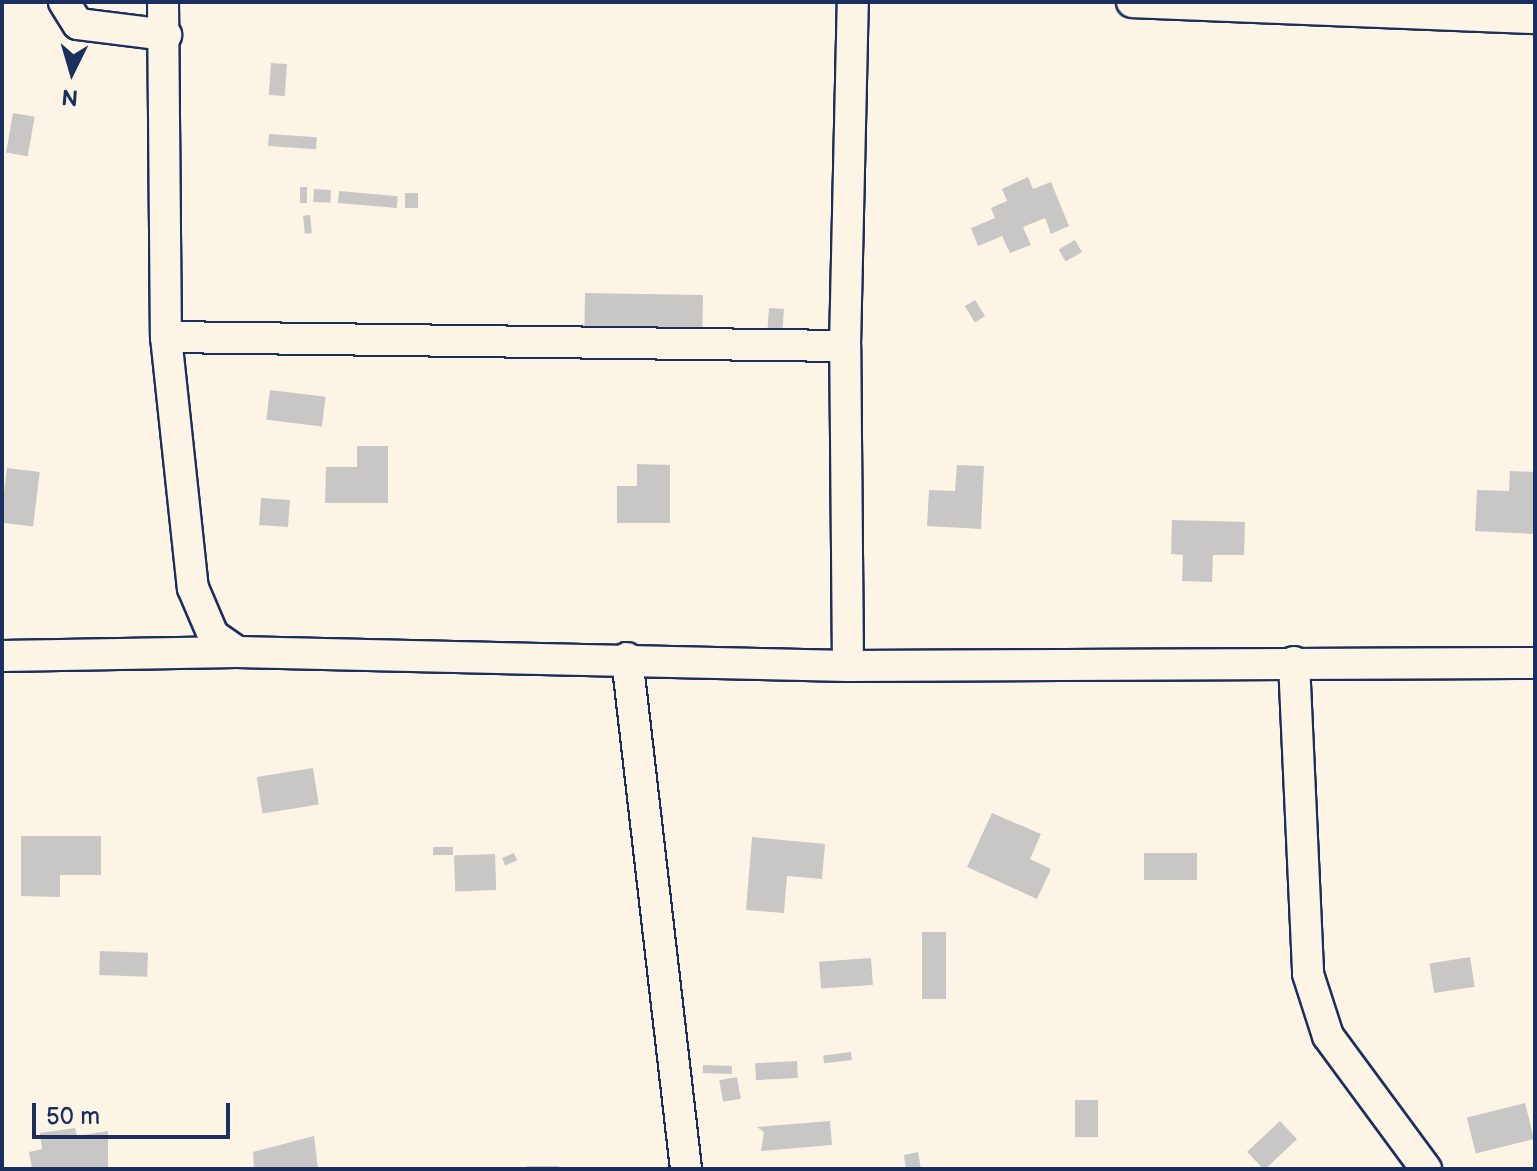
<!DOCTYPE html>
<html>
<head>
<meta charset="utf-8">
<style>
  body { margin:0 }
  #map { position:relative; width:1537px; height:1171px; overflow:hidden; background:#fcf5e5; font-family:"Balsamiq Sans",sans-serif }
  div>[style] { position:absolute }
  .building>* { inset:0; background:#c8c7c6; transform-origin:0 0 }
  .roads { filter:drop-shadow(2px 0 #1b2f5e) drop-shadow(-2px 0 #1b2f5e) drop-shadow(0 2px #1b2f5e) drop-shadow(0 -2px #1b2f5e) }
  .minor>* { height:30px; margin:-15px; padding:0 15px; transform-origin:15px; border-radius:15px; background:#fcf5e5 }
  span { translate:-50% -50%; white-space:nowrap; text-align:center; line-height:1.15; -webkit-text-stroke:7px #fcf5e5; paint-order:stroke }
  .frame { position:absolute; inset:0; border:4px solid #1b2f5e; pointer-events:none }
  .north { position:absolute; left:32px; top:32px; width:80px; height:80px; -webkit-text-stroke:6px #fcf5e5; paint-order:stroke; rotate:185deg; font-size:22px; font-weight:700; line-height:32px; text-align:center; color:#1b2f5e }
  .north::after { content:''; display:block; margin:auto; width:28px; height:36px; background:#1b2f5e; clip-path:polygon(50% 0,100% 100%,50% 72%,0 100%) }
  .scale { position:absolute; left:32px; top:1103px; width:198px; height:36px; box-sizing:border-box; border:4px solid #1b2f5e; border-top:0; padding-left:10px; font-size:24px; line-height:28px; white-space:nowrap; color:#1b2f5e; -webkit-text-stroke:6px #fcf5e5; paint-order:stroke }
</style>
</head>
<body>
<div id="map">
  <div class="building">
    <i style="left:271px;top:63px;width:16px;height:32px;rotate:4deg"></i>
    <i style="left:13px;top:113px;width:22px;height:40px;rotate:10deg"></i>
    <i style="left:269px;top:134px;width:48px;height:12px;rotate:4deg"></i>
    <i style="clip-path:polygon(1028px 177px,1033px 189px,1051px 182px,1069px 226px,1051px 234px,1045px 218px,1023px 227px,1031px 245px,1010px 253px,1002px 236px,978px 246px,971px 228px,995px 218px,991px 208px,1007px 201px,1002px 189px)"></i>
    <i style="left:300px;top:187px;width:7px;height:16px"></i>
    <i style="left:314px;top:189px;width:17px;height:13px;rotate:3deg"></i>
    <i style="left:339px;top:191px;width:59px;height:12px;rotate:5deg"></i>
    <i style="left:405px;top:193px;width:13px;height:15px"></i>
    <i style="left:310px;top:215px;width:18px;height:7px;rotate:84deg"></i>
    <i style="left:1075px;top:240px;width:14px;height:19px;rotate:60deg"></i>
    <i style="left:585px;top:293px;width:118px;height:38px;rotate:1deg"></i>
    <i style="left:975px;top:300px;width:19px;height:12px;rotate:58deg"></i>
    <i style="left:769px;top:308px;width:15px;height:24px;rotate:4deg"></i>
    <i style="left:270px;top:390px;width:56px;height:30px;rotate:7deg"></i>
    <i style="clip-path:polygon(357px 446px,388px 446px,388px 503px,325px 503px,326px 467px,357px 467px)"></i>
    <i style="clip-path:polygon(637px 464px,670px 465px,670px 523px,617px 523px,617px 486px,637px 486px)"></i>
    <i style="clip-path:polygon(957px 465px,984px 466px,981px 529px,927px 526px,929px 490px,955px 491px)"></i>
    <i style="left:7px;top:468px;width:33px;height:55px;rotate:7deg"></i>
    <i style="clip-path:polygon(1510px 471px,1535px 472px,1535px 534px,1475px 531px,1477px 490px,1509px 491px)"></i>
    <i style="left:261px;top:498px;width:29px;height:27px;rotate:4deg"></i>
    <i style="clip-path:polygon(1172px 520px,1245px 522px,1244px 555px,1213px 555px,1212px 582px,1182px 581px,1183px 555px,1171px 554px)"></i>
    <i style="left:313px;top:768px;width:37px;height:57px;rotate:81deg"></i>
    <i style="clip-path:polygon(992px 813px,1041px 834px,1030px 859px,1051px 869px,1037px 899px,967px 867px)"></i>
    <i style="clip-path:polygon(21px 836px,101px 836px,101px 875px,60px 875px,60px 897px,21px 896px)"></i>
    <i style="clip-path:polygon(752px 837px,825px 844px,822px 879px,787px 876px,784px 913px,746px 910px)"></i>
    <i style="left:433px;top:847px;width:20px;height:8px"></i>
    <i style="left:514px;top:853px;width:8px;height:13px;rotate:67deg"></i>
    <i style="left:1144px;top:853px;width:53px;height:27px"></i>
    <i style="left:495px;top:854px;width:36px;height:41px;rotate:88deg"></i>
    <i style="left:922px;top:932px;width:24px;height:67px"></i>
    <i style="left:100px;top:951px;width:48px;height:24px;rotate:2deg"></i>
    <i style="left:1470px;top:957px;width:30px;height:41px;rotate:81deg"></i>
    <i style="left:871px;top:958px;width:27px;height:52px;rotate:86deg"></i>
    <i style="left:851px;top:1052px;width:8px;height:28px;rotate:83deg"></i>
    <i style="left:797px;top:1061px;width:17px;height:42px;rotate:87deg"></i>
    <i style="left:703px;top:1065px;width:29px;height:8px;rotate:2deg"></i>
    <i style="left:737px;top:1077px;width:22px;height:18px;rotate:80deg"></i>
    <i style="left:1098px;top:1100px;width:37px;height:23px;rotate:90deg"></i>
    <i style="left:1525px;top:1103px;width:37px;height:60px;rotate:76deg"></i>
    <i style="clip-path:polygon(830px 1121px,832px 1145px,761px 1151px,764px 1132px,757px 1127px)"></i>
    <i style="left:1280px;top:1121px;width:25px;height:45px;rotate:47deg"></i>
    <i style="clip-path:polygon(75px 1128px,77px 1136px,108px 1131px,108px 1169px,32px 1169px,29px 1152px,42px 1149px,40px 1133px)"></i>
    <i style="clip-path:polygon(314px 1136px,318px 1169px,254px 1169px,253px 1152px)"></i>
    <i style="clip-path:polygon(918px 1152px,921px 1169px,906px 1169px,904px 1155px)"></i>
    <i style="left:527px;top:1166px;width:32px;height:3px"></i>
  </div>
  <div class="roads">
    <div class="minor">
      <i style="left:64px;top:2px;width:26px;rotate:58deg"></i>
      <i style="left:78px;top:24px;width:89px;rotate:7.1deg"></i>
      <i style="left:163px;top:2px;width:335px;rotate:89.5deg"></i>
      <i style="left:166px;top:337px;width:252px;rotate:83.9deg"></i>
      <i style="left:193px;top:588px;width:51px;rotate:66.9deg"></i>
      <i style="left:213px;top:635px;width:29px;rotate:35deg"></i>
      <i style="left:237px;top:652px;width:611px;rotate:1.31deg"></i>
      <i style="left:848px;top:666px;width:687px;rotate:-0.25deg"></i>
      <i style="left:1132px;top:2px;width:403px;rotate:2.3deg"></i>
      <i style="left:166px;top:337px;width:679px;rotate:0.76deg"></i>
      <i style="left:2px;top:656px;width:235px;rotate:-1deg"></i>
      <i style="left:627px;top:658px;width:514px;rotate:83.41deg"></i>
      <i style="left:1294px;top:662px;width:312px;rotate:87.4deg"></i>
      <i style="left:1308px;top:974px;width:65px;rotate:72.1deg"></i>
      <i style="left:1328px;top:1036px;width:165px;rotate:53.6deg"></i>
      <i style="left:848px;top:666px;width:320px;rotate:-90.5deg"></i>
      <i style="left:845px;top:346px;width:344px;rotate:-88.7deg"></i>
    </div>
  </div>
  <div class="frame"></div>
  <div class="north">N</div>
  <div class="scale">50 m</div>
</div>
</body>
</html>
